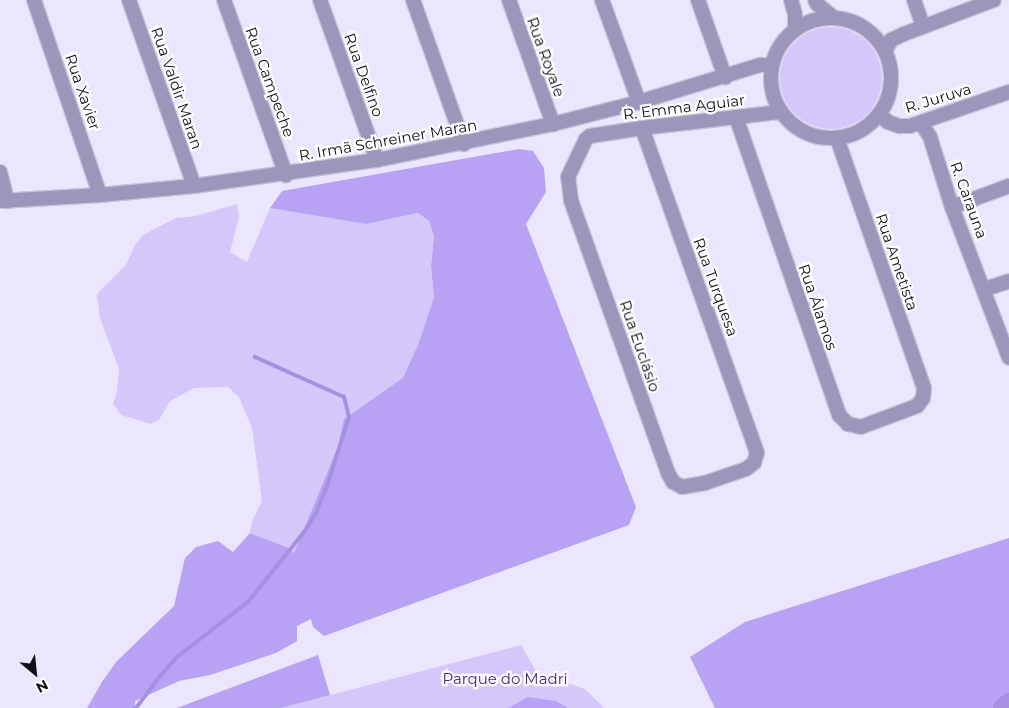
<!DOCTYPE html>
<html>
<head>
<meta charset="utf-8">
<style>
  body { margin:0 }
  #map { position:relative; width:1009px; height:708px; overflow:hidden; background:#ebe5fe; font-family:Montserrat,sans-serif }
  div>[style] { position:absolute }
  .green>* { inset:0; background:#d4c8fa }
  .round { border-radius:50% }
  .forest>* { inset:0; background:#b8a2f4 }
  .stream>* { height:4px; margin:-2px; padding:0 2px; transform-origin:2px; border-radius:2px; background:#a790e0 }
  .river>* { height:21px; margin:-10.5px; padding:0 10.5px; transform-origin:10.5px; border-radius:10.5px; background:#a790e0 }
  .roads { filter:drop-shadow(1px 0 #c8c3d9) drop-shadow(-1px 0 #c8c3d9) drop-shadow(0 1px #c8c3d9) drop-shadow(0 -1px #c8c3d9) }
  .minor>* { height:14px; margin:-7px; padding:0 7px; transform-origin:7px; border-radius:7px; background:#9e96ba }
  .minor>.ring { margin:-7px; padding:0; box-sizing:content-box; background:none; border:14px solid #9e96ba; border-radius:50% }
  span { translate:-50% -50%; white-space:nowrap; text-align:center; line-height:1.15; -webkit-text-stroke:4.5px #fff; paint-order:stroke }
  .street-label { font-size:15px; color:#120f19 }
  .park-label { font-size:15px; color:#482480 }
  .north { position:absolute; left:10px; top:648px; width:50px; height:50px; -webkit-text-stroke:4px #fff; paint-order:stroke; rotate:152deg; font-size:14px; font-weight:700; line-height:20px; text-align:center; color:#120f19 }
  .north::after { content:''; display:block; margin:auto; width:18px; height:22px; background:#120f19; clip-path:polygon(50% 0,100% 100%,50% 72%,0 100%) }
</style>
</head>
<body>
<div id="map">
  <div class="green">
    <i class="round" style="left:780px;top:27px;width:102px;height:102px"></i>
    <i style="clip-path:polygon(237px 204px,239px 217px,230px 252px,247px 262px,270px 208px,366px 224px,418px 213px,429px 221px,434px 236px,431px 264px,434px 297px,417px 348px,404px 378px,344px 419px,337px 449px,294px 553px,289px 548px,250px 533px,252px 521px,262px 501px,252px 428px,239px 397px,228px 387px,194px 388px,170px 401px,159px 420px,151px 424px,121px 415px,113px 403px,117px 392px,119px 369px,100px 318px,97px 294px,126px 265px,135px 245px,143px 235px,176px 218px,196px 216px)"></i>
    <i style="clip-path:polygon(521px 645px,540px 678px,565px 682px,585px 689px,604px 708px,281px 708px)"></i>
  </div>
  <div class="forest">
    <i style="clip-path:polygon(519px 149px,533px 151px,544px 168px,546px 192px,526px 224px,636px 507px,629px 525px,324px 636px,313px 627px,311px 619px,297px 626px,297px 641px,276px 653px,210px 675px,179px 681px,135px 701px,135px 708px,87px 708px,102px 682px,116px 662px,174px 606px,185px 558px,196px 547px,218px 541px,233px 552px,250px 533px,289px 548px,294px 553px,337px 449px,344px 419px,403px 378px,418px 345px,434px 297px,431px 266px,434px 236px,429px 221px,418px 213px,366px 224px,270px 208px,282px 191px)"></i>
    <i style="clip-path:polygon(1009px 538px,1009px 708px,715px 708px,690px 657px,745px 622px)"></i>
    <i style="clip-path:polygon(318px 655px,330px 695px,281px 708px,177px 708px)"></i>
    <i style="clip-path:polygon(528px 697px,556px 701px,568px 708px,508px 708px)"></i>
  </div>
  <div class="stream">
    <i style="left:136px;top:708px;width:40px;rotate:-53deg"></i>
    <i style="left:160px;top:676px;width:25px;rotate:-48deg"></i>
    <i style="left:177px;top:657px;width:90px;rotate:-37.8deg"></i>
    <i style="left:248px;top:602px;width:90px;rotate:-51.3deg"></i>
    <i style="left:304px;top:532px;width:22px;rotate:-58deg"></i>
    <i style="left:316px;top:513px;width:29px;rotate:-68deg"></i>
    <i style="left:327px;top:486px;width:72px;rotate:-72.3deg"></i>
    <i style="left:349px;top:417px;width:21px;rotate:-104deg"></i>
    <i style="left:344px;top:397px;width:98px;rotate:-155.8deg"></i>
  </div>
  <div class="river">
    <i style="left:1003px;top:708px;width:8px;rotate:-40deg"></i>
  </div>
  <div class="roads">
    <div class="minor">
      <i style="left:34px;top:0;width:206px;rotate:71.3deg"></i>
      <i style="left:129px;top:0;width:197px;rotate:70.7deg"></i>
      <i style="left:224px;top:0;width:186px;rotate:70.5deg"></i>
      <i style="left:320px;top:0;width:170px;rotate:70.4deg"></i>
      <i style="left:413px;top:0;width:153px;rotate:70.5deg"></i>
      <i style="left:509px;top:0;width:132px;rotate:70.5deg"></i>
      <i style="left:602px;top:0;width:109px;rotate:70.1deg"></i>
      <i style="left:698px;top:0;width:82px;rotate:70.7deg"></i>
      <i style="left:791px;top:0;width:15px;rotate:74deg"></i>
      <i style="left:795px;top:14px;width:16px;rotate:90deg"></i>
      <i style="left:815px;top:0;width:4px;rotate:63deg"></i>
      <i style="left:817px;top:4px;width:22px;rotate:39deg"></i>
      <i style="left:914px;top:0;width:28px;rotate:71deg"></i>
      <i class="ring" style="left:771px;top:18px;width:106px;height:106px"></i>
      <i style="left:885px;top:51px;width:13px;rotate:-61deg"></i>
      <i style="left:891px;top:40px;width:14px;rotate:-25deg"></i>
      <i style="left:904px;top:34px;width:96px;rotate:-20.7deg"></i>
      <i style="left:879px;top:114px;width:12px;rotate:42deg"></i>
      <i style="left:888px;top:122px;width:12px;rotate:20deg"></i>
      <i style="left:899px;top:126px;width:11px"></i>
      <i style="left:910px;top:126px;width:105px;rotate:-19deg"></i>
      <i style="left:736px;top:117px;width:315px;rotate:70.9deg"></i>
      <i style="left:839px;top:415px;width:13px;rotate:45deg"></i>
      <i style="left:848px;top:424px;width:13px;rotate:13deg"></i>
      <i style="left:861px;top:427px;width:60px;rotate:-20.6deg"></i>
      <i style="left:917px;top:406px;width:10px;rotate:-53deg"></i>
      <i style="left:923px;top:398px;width:10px;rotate:-84deg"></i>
      <i style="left:924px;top:388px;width:265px;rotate:-109.2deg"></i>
      <i style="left:921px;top:123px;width:17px;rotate:57deg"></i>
      <i style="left:930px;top:137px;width:73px;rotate:72.6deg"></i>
      <i style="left:952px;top:207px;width:161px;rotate:69.3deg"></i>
      <i style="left:642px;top:128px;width:345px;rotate:70.5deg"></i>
      <i style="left:757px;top:453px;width:10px;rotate:107deg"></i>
      <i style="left:754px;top:463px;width:10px;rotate:143deg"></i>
      <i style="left:746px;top:469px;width:43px;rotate:161.1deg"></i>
      <i style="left:705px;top:483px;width:23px;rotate:170deg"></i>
      <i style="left:682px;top:487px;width:10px;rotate:-151deg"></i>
      <i style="left:673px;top:482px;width:10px;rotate:-119deg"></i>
      <i style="left:668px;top:473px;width:290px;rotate:-109.6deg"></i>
      <i style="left:571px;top:200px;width:23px;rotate:-97deg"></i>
      <i style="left:568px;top:177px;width:42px;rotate:-64.7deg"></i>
      <i style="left:586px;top:139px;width:5px;rotate:-37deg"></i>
      <i style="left:590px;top:136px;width:53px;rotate:-8.7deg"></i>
      <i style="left:642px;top:128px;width:140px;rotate:-6.6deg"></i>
      <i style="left:0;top:172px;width:30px;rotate:76deg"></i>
      <i style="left:0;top:201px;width:100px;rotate:-3.4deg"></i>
      <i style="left:100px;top:195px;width:94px;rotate:-5.5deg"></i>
      <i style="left:194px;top:186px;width:185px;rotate:-8.1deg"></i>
      <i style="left:377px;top:160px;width:180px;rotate:-11.6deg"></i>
      <i style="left:553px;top:124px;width:89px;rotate:-14.3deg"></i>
      <i style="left:639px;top:102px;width:127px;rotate:-17deg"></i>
      <i style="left:760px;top:65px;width:12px"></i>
      <i style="left:952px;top:207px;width:61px;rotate:-20.2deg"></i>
      <i style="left:985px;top:289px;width:25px;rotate:-18deg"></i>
    </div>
  </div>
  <div class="street-label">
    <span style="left:546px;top:57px;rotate:70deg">Rua Royale</span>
    <span style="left:364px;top:75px;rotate:70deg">Rua Delfino</span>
    <span style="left:270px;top:82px;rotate:70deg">Rua Campeche</span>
    <span style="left:177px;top:88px;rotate:71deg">Rua Valdir Maran</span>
    <span style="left:83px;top:92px;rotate:71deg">Rua Xavier</span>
    <span style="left:938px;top:98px;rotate:-17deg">R. Juruva</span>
    <span style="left:684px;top:107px;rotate:-7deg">R. Emma Aguiar</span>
    <span style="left:388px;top:140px;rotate:-10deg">R. Irmã Schreiner Maran</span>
    <span style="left:969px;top:200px;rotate:70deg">R. Carauna</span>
    <span style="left:897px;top:262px;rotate:71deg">Rua Ametista</span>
    <span style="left:716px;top:287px;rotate:70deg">Rua Turquesa</span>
    <span style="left:818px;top:307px;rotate:71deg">Rua Álamos</span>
    <span style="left:640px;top:346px;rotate:71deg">Rua Euclásio</span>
  </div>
  <div class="park-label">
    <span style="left:505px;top:679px">Parque do Madri</span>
  </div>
  <div class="north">N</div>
</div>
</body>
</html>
